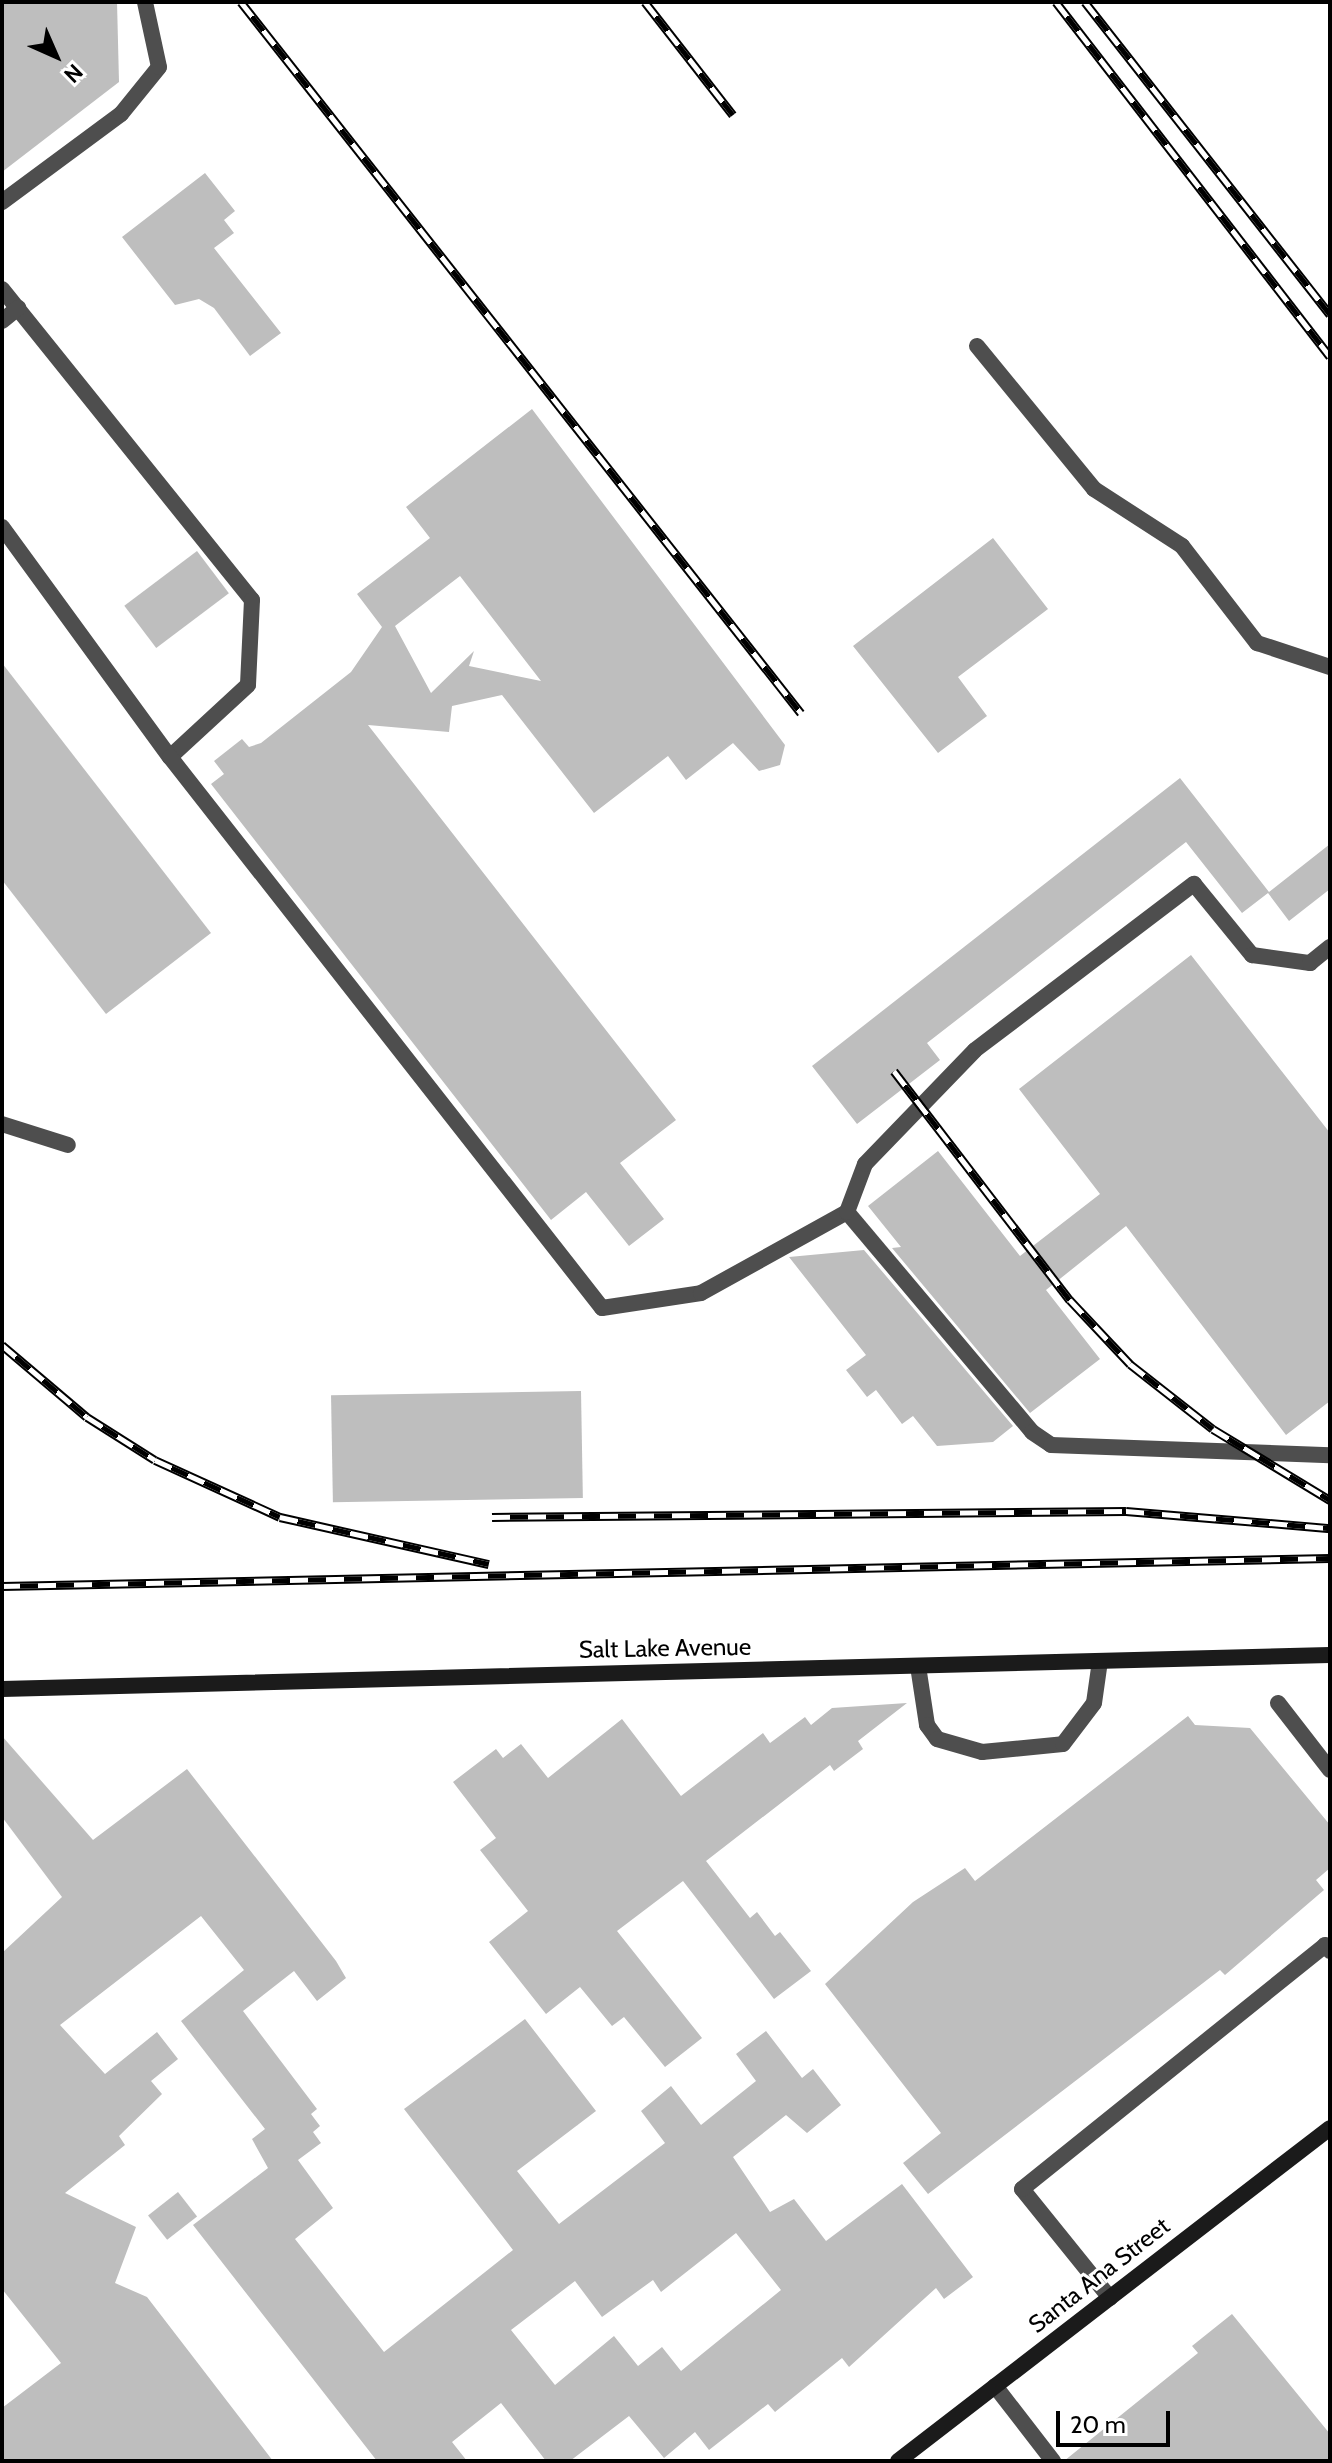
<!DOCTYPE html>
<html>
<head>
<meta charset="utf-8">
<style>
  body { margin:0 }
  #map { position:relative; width:1332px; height:2463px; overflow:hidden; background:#fff; font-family:Cabin,sans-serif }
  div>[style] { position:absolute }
  .building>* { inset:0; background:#bebebe; transform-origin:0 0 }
  .lane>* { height:16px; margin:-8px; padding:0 8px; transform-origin:8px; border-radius:8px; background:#4e4e4e }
  .street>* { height:16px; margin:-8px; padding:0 8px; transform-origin:8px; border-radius:8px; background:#4e4e4e }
  .secondary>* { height:16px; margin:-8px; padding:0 8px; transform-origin:8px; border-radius:8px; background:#1b1b1b }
  .rail>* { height:9px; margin-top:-4.5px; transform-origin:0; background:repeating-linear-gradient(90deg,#fff 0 18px,#000 0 36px); box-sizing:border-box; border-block:2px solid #000 }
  span { translate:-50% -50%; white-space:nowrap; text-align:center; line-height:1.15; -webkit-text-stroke:6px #fff; paint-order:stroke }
  .street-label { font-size:24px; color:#000 }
  .frame { position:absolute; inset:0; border:4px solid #000; pointer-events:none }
  .north { position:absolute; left:16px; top:16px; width:80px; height:80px; -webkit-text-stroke:6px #fff; paint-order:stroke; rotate:135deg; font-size:22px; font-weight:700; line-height:32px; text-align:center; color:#000 }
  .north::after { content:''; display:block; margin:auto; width:28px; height:36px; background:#000; clip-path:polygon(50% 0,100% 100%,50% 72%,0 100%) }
  .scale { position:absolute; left:1056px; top:2411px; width:114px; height:36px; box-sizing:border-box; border:4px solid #000; border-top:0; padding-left:10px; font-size:24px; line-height:28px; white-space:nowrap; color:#000; -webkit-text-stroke:6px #fff; paint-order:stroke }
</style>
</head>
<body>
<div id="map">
  <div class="building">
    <i style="clip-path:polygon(2px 2px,117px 2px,119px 82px,2px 172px)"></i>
    <i style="clip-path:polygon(205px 173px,235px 211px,224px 220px,234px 233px,214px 248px,281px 333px,250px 356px,214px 308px,199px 299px,175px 305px,122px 237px)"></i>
    <i style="clip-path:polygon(evenodd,532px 409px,785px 745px,780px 765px,759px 771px,733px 743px,686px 780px,668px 756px,594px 813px,502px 695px,452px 706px,449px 732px,368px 725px,676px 1120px,620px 1163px,664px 1219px,629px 1246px,586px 1192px,551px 1220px,211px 784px,224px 774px,214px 761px,242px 739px,249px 747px,261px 743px,351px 672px,382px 627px,357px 594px,430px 538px,406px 507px,532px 409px,460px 576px,541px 681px,469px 666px,474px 651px,431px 693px,395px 626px,460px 576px)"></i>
    <i style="clip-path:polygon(993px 538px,1048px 609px,958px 677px,987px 716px,938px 753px,853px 646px)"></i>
    <i style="left:197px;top:551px;width:53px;height:91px;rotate:53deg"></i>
    <i style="clip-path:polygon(2px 663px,211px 933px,106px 1014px,2px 880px)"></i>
    <i style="clip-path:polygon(1180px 778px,1269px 892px,1330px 844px,1330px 889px,1289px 921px,1268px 893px,1242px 913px,1186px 842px,927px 1043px,940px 1060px,857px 1124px,812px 1066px)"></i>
    <i style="clip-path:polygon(1191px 955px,1330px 1133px,1330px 1401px,1286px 1435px,1126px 1226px,1046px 1290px,1100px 1359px,1030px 1413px,892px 1248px,901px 1247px,868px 1206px,938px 1151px,1020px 1256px,1100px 1194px,1019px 1089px)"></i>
    <i style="clip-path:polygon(864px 1250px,1013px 1426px,993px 1442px,937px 1446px,913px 1416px,902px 1424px,876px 1390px,867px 1397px,846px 1370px,866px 1355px,789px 1257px)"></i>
    <i style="left:581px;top:1391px;width:107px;height:250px;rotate:89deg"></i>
    <i style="clip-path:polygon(907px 1703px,858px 1741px,863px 1749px,834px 1771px,830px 1765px,706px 1861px,750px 1918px,757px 1912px,775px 1936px,780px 1932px,811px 1971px,774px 1999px,683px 1881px,617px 1931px,702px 2038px,665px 2067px,624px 2017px,612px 2026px,580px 1987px,546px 2014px,489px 1942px,528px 1911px,480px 1850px,496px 1838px,453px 1782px,496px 1749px,503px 1758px,521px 1744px,548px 1778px,622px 1719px,681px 1796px,763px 1733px,770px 1743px,805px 1717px,811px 1725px,832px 1708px)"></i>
    <i style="clip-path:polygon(1188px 1716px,1195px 1725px,1250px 1728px,1330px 1825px,1330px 1868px,1316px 1880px,1324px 1890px,1225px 1975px,1220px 1970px,928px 2194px,903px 2163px,941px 2133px,825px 1984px,913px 1902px,965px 1868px,975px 1881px)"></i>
    <i style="clip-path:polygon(evenodd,2px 1736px,93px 1840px,187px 1769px,336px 1961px,346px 1978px,317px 2001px,294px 1971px,243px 2011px,317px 2109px,311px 2114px,320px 2126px,313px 2132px,321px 2143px,298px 2160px,333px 2208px,295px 2239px,384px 2352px,513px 2250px,404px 2109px,525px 2019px,596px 2111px,517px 2171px,559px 2224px,665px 2143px,641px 2111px,671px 2086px,701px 2125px,756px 2081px,736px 2054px,766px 2031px,802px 2078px,813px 2069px,841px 2105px,807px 2133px,786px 2115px,733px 2157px,770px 2212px,794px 2199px,826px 2241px,902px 2184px,973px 2277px,944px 2299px,936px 2288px,849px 2367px,842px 2358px,775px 2412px,768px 2404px,709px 2450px,695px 2432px,664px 2458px,629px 2416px,570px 2461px,546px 2461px,501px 2403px,452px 2442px,467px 2461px,377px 2461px,193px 2225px,268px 2168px,252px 2139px,265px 2129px,181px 2021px,244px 1970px,201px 1916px,60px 2025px,105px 2074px,157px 2032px,178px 2059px,151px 2081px,162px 2094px,119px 2136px,125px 2145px,65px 2193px,136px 2227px,115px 2283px,147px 2297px,273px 2461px,2px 2461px,2px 2408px,61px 2363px,2px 2289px,2px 1953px,62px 1897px,2px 1817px,2px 1736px,736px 2233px,781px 2290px,681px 2371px,662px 2347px,638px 2366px,614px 2336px,555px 2385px,511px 2330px,575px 2281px,602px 2317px,653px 2280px,661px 2292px,736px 2233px)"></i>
    <i style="left:178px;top:2192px;width:31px;height:38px;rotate:52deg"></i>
    <i style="clip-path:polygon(1232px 2314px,1330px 2434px,1330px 2461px,1064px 2461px,1198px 2353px,1192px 2346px)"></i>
  </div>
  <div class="lane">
    <i style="left:2px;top:289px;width:399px;rotate:51.2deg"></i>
    <i style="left:252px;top:600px;width:85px;rotate:92.7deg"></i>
    <i style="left:248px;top:685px;width:106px;rotate:137.3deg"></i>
    <i style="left:2px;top:321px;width:21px;rotate:-39deg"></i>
    <i style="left:977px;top:346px;width:185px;rotate:50.7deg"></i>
    <i style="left:1094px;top:489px;width:105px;rotate:32.9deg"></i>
    <i style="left:1182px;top:546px;width:123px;rotate:52.3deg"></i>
    <i style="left:1257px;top:643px;width:77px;rotate:18.2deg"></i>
    <i style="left:2px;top:527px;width:285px;rotate:53.9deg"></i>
    <i style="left:170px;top:757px;width:700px;rotate:51.9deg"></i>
    <i style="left:602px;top:1308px;width:100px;rotate:-8.6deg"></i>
    <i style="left:701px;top:1293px;width:167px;rotate:-29deg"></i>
    <i style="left:847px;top:1212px;width:287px;rotate:49.9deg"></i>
    <i style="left:1032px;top:1432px;width:23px;rotate:34deg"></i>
    <i style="left:1051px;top:1445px;width:279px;rotate:2.1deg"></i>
    <i style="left:2px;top:1124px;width:69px;rotate:17.7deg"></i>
    <i style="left:847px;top:1212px;width:51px;rotate:-69.4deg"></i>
    <i style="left:865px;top:1164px;width:158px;rotate:-46deg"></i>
    <i style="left:975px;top:1050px;width:275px;rotate:-37.2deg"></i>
    <i style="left:1194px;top:884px;width:92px;rotate:50.8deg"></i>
    <i style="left:1252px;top:955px;width:59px;rotate:7.9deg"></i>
    <i style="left:1310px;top:963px;width:26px;rotate:-39deg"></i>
    <i style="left:918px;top:1666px;width:60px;rotate:81.3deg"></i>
    <i style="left:927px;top:1725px;width:17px;rotate:54deg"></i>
    <i style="left:937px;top:1739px;width:47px;rotate:16.1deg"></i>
    <i style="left:982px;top:1752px;width:81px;rotate:-5.6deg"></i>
    <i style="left:1063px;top:1744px;width:51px;rotate:-52.9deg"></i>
    <i style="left:1094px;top:1703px;width:42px;rotate:-81.9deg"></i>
    <i style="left:1278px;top:1703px;width:85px;rotate:52.2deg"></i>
    <i style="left:1110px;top:2298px;width:140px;rotate:-128.9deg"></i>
    <i style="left:1022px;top:2189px;width:389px;rotate:-38.8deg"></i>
    <i style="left:1325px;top:1945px;width:8px;rotate:50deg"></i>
    <i style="left:995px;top:2386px;width:95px;rotate:52.3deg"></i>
  </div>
  <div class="street">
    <i style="left:2px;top:202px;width:148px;rotate:-36.5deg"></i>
    <i style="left:121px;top:114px;width:60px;rotate:-51deg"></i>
    <i style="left:159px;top:67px;width:66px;rotate:-102.2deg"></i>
  </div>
  <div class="secondary">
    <i style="left:2px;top:1689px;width:1328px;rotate:-1.47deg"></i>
    <i style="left:898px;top:2461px;width:545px;rotate:-37.63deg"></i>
  </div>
  <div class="rail">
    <i style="left:241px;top:2px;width:905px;rotate:51.78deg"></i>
    <i style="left:645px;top:2px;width:143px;rotate:52.1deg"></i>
    <i style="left:1056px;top:2px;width:448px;rotate:52.3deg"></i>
    <i style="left:1085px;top:2px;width:397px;rotate:51.9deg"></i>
    <i style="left:894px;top:1071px;width:289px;rotate:52.5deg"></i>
    <i style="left:1070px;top:1300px;width:88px;rotate:46.8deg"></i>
    <i style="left:1130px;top:1364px;width:105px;rotate:38.1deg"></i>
    <i style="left:1213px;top:1429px;width:137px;rotate:31.3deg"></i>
    <i style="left:2px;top:1345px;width:111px;rotate:40.3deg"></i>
    <i style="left:87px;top:1417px;width:80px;rotate:32.3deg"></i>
    <i style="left:155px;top:1460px;width:137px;rotate:24.5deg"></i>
    <i style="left:280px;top:1517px;width:214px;rotate:12.7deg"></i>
    <i style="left:492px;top:1517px;width:634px;rotate:-0.54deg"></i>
    <i style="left:1126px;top:1511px;width:205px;rotate:4.8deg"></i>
    <i style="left:2px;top:1586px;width:1328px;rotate:-1.21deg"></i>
  </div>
  <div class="street-label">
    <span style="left:665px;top:1648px;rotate:-1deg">Salt Lake Avenue</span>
    <span style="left:1099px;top:2275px;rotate:-38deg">Santa Ana Street</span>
  </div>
  <div class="frame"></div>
  <div class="north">N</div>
  <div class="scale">20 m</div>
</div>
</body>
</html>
